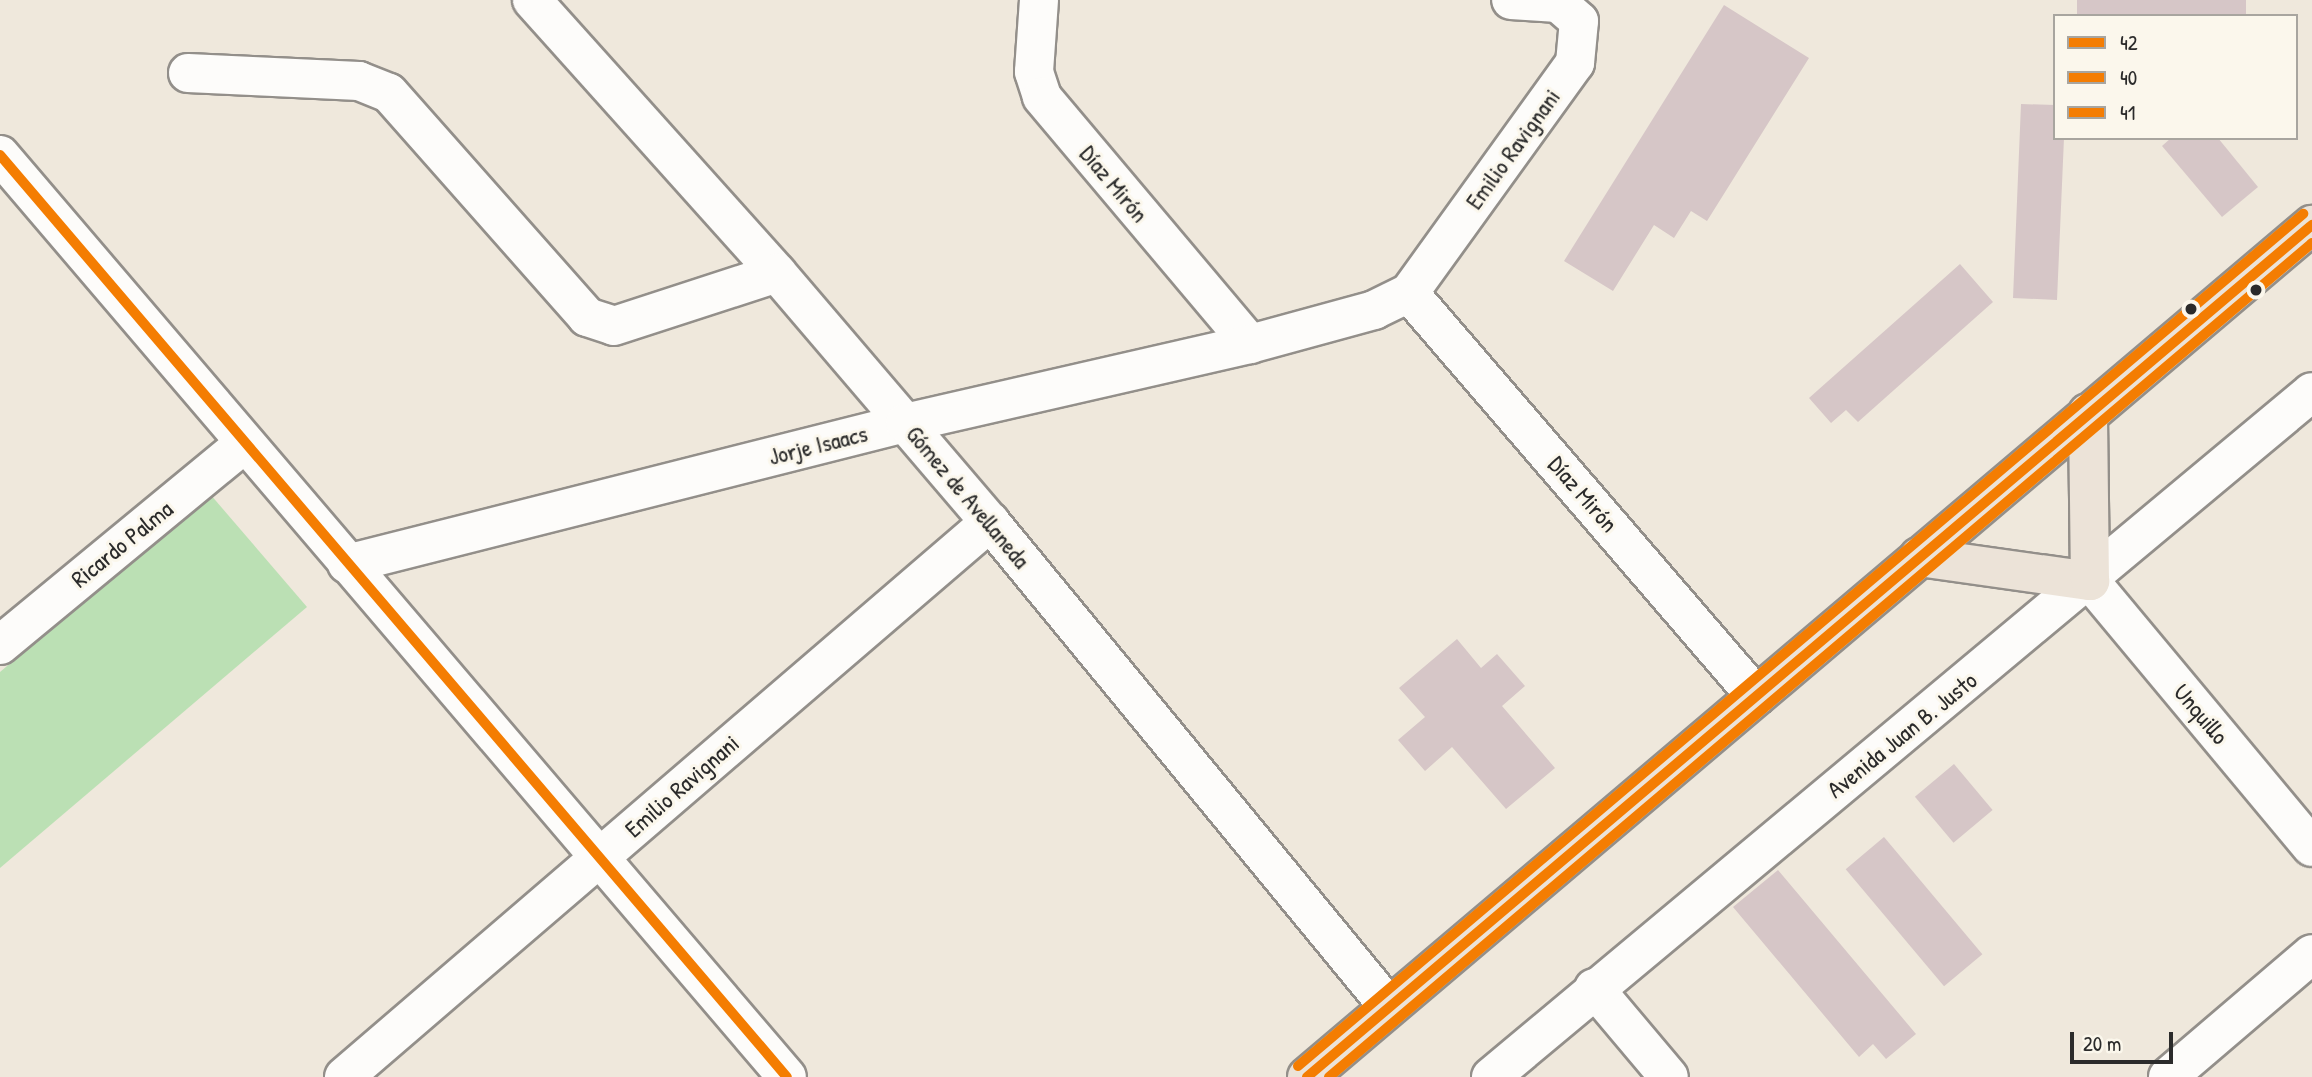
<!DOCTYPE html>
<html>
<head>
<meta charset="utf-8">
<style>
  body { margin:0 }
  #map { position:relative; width:2312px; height:1077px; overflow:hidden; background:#efe8dc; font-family:"Patrick Hand",sans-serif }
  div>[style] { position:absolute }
  .green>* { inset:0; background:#bbe0b4 }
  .building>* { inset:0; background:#d6c6c7; transform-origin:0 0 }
  .roads { filter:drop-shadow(2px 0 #938f8a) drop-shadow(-2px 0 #938f8a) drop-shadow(0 2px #938f8a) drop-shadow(0 -2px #938f8a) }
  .minor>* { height:38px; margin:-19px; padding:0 19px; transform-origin:19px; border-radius:19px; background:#fdfcfa }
  .major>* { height:38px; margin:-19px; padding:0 19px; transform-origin:19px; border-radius:19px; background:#ece3d8 }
  .bus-1>* { height:10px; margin:-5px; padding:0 5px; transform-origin:5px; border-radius:5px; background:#f47d02 }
  .bus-2>* { height:10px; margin:-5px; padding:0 5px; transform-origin:5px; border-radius:5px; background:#f47d02 }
  .bus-3>* { height:10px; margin:-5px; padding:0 5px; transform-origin:5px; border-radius:5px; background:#f47d02 }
  .dots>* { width:19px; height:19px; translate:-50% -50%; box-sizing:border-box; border:4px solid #fbf7ec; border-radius:50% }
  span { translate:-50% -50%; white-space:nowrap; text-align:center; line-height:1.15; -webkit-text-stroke:6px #fbf7ec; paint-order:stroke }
  .street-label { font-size:24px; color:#2b2b2b }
  .legend { position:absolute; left:2053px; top:14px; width:245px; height:126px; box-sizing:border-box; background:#fbf7ec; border:2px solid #a8a59f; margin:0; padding:9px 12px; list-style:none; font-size:21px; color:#2b2b2b }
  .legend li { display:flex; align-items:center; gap:14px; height:35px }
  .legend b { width:35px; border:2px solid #a8a59f }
  .scale { position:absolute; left:2070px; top:1032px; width:103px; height:32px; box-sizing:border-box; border:4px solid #2b2b2b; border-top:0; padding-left:9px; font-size:21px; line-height:24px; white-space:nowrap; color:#2b2b2b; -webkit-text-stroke:5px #fbf7ec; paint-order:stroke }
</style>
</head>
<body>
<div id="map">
  <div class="green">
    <i style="clip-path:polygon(210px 494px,307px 607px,0 868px,0 672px)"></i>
  </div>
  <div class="building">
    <i style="left:2077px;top:0;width:169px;height:16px"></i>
    <i style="clip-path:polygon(1724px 5px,1809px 58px,1707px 221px,1691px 211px,1674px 238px,1654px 225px,1613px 291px,1564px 261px)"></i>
    <i style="clip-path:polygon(2021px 104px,2055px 105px,2055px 138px,2064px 138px,2057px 300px,2013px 298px)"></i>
    <i style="clip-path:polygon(2171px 138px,2218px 138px,2258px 187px,2222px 217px,2162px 146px)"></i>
    <i style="clip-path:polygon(1960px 264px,1993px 302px,1858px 422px,1846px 410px,1831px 423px,1809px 398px)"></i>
    <i style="clip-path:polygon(1457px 639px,1481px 668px,1497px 654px,1525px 686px,1502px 706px,1555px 768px,1506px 809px,1452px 747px,1425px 771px,1398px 740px,1425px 717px,1399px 688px)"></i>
    <i style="left:1954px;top:764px;width:60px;height:51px;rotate:50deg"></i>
    <i style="left:1884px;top:837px;width:153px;height:50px;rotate:50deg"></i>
    <i style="clip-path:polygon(1778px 870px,1916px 1034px,1886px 1059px,1873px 1044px,1859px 1057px,1733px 907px)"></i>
  </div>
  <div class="roads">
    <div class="minor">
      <i style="left:532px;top:0;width:367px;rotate:48.1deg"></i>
      <i style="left:777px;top:273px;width:328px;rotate:49.5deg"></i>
      <i style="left:990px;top:522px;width:628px;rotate:50.56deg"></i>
      <i style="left:1039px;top:0;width:72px;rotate:94deg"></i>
      <i style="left:1034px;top:72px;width:26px;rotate:72deg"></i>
      <i style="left:1042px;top:97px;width:323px;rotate:49.9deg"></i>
      <i style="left:188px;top:73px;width:171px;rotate:2.7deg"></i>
      <i style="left:359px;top:81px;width:32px;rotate:22deg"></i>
      <i style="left:389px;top:93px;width:299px;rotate:48.5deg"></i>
      <i style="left:587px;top:317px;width:28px;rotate:18deg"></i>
      <i style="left:614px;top:326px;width:171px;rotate:-18deg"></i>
      <i style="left:0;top:155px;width:1212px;rotate:49.52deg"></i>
      <i style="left:1409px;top:293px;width:532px;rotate:49.27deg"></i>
      <i style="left:347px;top:564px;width:576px;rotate:-14.18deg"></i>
      <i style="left:905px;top:423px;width:354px;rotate:-12.9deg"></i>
      <i style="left:1250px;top:344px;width:129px;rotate:-15.3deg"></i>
      <i style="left:1374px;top:310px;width:39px;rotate:-26deg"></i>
      <i style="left:1409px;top:293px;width:284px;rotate:-54.2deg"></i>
      <i style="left:1575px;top:63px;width:42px;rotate:-84.6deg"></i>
      <i style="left:1579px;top:21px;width:28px;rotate:-139deg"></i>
      <i style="left:1558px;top:3px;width:47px;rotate:-176.3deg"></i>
      <i style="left:2090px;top:581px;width:346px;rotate:50.2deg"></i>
      <i style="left:0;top:645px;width:316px;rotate:-39.5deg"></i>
      <i style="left:1594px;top:988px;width:116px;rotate:49.9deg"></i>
      <i style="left:344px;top:1077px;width:852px;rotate:-40.67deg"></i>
      <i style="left:1491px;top:1077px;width:1069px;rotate:-39.84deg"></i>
      <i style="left:2168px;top:1077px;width:189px;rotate:-40.5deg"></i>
    </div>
    <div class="major">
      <i style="left:1919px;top:557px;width:173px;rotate:8deg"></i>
      <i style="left:2090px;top:581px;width:168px;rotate:-90.7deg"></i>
      <i style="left:1307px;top:1077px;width:1318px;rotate:-40.29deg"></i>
    </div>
  </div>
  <div class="bus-1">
    <i style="left:0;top:155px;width:1212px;rotate:49.52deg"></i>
    <i style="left:1307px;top:1077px;width:1318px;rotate:-40.29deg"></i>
  </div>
  <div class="bus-2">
    <i style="left:1329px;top:1077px;width:1289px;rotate:-40.31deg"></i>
  </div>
  <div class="bus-3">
    <i style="left:1298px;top:1066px;width:1318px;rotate:-40.29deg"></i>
  </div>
  <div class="dots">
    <i style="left:2256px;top:290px;background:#2b2b2b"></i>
    <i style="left:2191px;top:309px;background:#2b2b2b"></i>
  </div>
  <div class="street-label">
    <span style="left:1513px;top:149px;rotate:-54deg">Emilio Ravignani</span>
    <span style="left:1114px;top:184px;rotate:50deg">Díaz Mirón</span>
    <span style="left:818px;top:445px;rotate:-14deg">Jorje Isaacs</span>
    <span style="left:1583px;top:494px;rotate:49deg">Díaz Mirón</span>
    <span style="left:968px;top:497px;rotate:50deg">Gómez de Avellaneda</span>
    <span style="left:122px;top:544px;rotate:-39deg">Ricardo Palma</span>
    <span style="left:2201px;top:714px;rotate:50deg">Unquillo</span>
    <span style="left:1902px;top:735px;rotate:-39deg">Avenida Juan B. Justo</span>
    <span style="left:682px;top:786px;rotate:-41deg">Emilio Ravignani</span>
  </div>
  <ul class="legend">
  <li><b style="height:9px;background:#f47d02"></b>42</li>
  <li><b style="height:9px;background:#f47d02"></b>40</li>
  <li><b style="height:9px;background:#f47d02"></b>41</li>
  </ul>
  <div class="scale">20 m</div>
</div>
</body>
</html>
